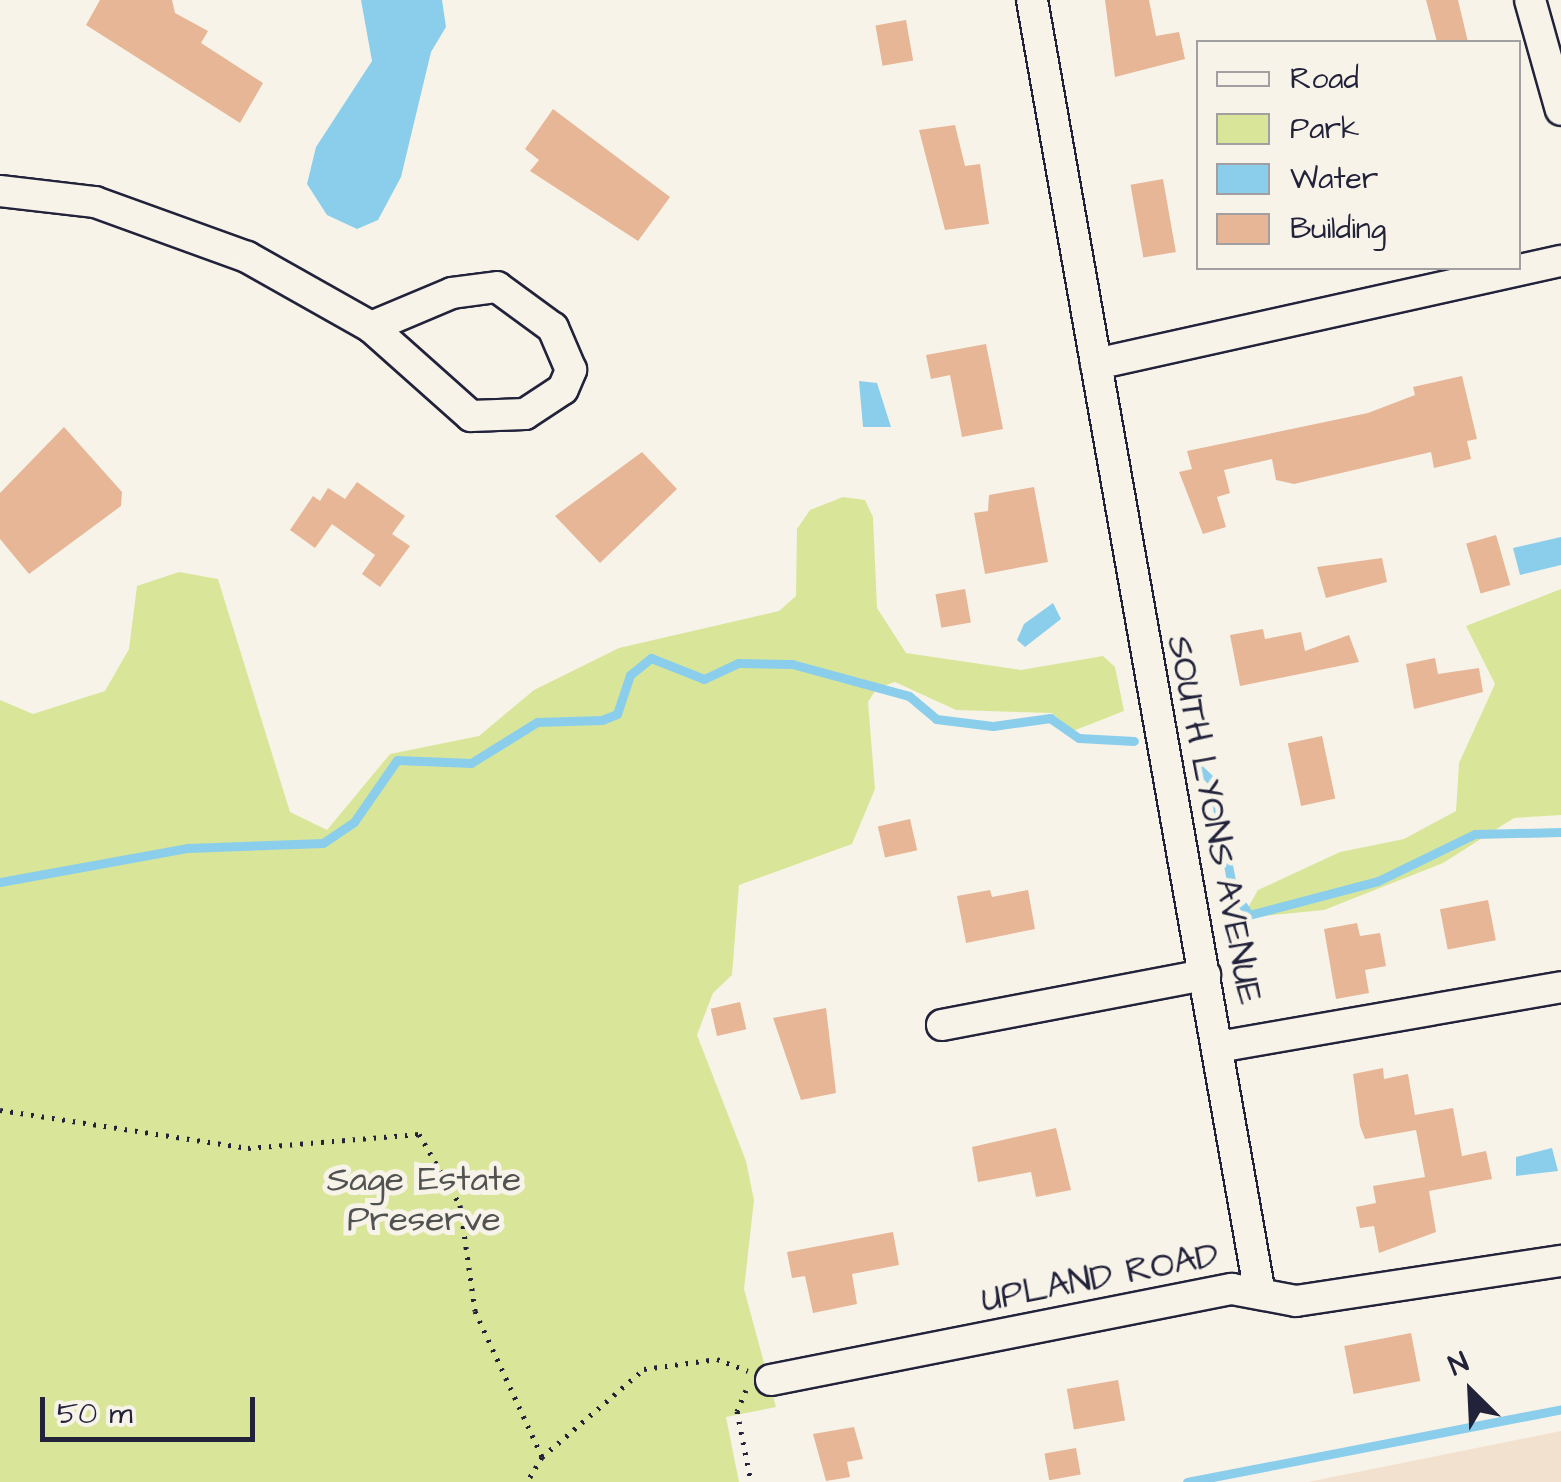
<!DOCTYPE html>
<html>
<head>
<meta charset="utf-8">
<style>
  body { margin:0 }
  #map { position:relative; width:1561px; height:1482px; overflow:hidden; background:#f7f3e8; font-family:"Architects Daughter",sans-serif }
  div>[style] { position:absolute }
  .built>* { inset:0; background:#f2e1cf }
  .green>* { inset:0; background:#d9e699 }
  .water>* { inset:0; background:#8bceec }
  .stream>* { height:9px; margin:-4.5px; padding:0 4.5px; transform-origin:4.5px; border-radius:4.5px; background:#8bceec }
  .building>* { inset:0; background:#e6b696; transform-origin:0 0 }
  .path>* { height:5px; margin-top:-2.5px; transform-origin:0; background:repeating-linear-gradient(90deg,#22223b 0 2.5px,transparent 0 10.5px) }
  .roads { filter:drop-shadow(2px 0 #22223b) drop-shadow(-2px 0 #22223b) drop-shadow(0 2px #22223b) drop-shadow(0 -2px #22223b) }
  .minor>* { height:30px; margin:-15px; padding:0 15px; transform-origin:15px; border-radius:15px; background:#f7f3e8 }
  span { translate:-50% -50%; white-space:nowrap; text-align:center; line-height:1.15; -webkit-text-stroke:10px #f7f3e8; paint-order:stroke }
  .street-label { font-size:35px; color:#22223b }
  .park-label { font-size:35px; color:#505352 }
  .legend { position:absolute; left:1196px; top:40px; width:325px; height:230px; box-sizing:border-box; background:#f7f3e8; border:2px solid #a29fa3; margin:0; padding:12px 18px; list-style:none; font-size:30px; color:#22223b }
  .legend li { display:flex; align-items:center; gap:20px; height:50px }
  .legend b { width:50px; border:2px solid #a29fa3 }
  .north { position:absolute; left:1421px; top:1342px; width:100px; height:100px; -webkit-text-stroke:8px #f7f3e8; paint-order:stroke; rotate:336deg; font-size:28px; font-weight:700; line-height:40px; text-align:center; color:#22223b }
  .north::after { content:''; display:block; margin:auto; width:35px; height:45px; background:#22223b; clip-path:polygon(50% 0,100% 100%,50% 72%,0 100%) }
  .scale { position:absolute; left:40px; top:1397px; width:215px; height:45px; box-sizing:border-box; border:5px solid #22223b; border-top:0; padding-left:12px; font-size:30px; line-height:35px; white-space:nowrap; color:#22223b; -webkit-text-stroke:8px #f7f3e8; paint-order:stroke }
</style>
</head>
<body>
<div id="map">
  <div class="built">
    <i style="clip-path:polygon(1561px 1431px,1561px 1482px,1308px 1482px)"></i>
  </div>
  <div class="green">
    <i style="clip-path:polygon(843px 497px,865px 500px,873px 517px,877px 608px,906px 653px,1021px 670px,1103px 656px,1115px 667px,1124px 711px,1073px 731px,1052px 713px,956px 710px,895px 682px,877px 688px,868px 702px,875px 789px,852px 844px,739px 885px,732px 975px,713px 993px,697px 1035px,746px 1161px,754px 1200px,744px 1289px,776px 1407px,726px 1417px,739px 1482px,0 1482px,0 700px,33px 714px,105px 691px,129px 649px,137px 586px,179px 572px,218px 579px,290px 812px,327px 830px,390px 754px,479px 736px,534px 690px,619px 648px,779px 611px,796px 596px,797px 529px,810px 510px)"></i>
    <i style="clip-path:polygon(1561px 589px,1561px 815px,1514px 818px,1443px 863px,1324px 910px,1242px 918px,1258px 890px,1340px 852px,1404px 839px,1456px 811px,1459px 763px,1495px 684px,1466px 626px)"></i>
  </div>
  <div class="water">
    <i style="clip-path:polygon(361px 0,442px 0,446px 27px,431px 52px,401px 177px,378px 220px,357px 229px,327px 215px,307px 184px,316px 147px,372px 61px)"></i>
    <i style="clip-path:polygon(859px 381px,877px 383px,891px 427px,863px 427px)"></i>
    <i style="clip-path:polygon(1561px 537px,1561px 565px,1520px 575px,1513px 548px)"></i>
    <i style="clip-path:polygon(1053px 603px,1061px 619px,1025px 647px,1017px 640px,1024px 624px)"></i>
    <i style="clip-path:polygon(1552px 1148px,1558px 1171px,1516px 1176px,1516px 1157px)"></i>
  </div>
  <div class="stream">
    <i style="left:1192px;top:762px;width:28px;rotate:44deg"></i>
    <i style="left:1212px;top:781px;width:112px;rotate:79.2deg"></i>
    <i style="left:1233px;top:891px;width:29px;rotate:56deg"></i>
    <i style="left:1249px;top:915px;width:133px;rotate:-14.8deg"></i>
    <i style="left:1378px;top:881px;width:108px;rotate:-25.9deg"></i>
    <i style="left:1475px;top:834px;width:86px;rotate:-1.3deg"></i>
    <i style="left:0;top:882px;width:191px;rotate:-10.3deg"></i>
    <i style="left:188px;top:848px;width:135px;rotate:-2.1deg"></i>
    <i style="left:323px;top:843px;width:37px;rotate:-34deg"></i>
    <i style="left:354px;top:822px;width:75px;rotate:-55.3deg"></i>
    <i style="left:397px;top:760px;width:74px;rotate:2.3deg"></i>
    <i style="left:471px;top:763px;width:78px;rotate:-31.8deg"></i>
    <i style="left:537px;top:722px;width:65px;rotate:-1.8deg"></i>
    <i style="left:602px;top:720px;width:16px;rotate:-22deg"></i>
    <i style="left:617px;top:714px;width:41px;rotate:-71.6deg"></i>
    <i style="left:630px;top:675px;width:27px;rotate:-39deg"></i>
    <i style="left:651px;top:658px;width:57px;rotate:21.6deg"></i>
    <i style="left:704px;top:679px;width:38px;rotate:-25deg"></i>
    <i style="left:739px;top:663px;width:53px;rotate:1.1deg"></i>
    <i style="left:792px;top:664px;width:121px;rotate:15.3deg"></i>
    <i style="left:909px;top:696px;width:35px;rotate:40deg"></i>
    <i style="left:936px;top:719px;width:57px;rotate:7deg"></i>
    <i style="left:993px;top:726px;width:58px;rotate:-8deg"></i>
    <i style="left:1050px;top:718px;width:35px;rotate:35deg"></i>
    <i style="left:1079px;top:738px;width:55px;rotate:3.1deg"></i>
    <i style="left:1187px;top:1482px;width:381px;rotate:-11deg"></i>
  </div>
  <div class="building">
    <i style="clip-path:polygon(100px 0,172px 0,175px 13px,208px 31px,201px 43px,263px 83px,240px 123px,86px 25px)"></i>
    <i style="clip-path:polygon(1105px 0,1149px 0,1156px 36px,1179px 32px,1185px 59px,1115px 77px)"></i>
    <i style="clip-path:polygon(1426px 0,1458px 0,1468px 42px,1437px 42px)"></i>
    <i style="left:906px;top:20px;width:41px;height:31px;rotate:80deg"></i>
    <i style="clip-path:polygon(553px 109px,670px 197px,638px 241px,530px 171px,539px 160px,525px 149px)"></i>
    <i style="clip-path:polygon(955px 125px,965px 166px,980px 164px,989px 224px,945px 230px,919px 130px)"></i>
    <i style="left:1163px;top:179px;width:74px;height:33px;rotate:80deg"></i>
    <i style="clip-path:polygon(986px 344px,1003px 429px,962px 437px,950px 375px,931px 379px,926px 355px)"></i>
    <i style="clip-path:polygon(1462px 376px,1477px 439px,1467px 441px,1471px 459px,1434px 468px,1431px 452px,1294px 484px,1276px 480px,1272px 459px,1224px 470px,1230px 493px,1217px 497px,1226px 527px,1203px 534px,1179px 472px,1192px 469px,1187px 451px,1368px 413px,1415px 395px,1413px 387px)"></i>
    <i style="clip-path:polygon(64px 427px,122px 492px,121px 506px,29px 574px,0 539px,0 493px)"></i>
    <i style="clip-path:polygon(642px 452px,677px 489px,600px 563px,555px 516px)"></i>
    <i style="clip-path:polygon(357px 482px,405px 516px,392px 534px,410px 546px,380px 587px,362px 574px,375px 555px,332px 524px,315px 548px,290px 530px,313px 496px,320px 501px,328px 488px,345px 499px)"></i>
    <i style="clip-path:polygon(1034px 487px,1048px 562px,985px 574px,974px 513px,988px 511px,989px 495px)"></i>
    <i style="left:1496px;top:535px;width:52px;height:31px;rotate:74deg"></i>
    <i style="clip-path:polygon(1382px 558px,1387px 582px,1326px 598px,1317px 567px)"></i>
    <i style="left:965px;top:589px;width:34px;height:30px;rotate:80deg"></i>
    <i style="clip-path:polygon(1263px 629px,1265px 639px,1301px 632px,1305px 651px,1349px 635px,1359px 662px,1240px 686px,1230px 635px)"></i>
    <i style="clip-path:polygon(1435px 658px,1438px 674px,1479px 668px,1483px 692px,1414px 709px,1406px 664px)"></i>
    <i style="left:1322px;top:736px;width:64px;height:35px;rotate:78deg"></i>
    <i style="left:910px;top:819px;width:32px;height:33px;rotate:77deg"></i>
    <i style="clip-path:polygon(990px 890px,992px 897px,1028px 890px,1035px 929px,966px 943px,957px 896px)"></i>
    <i style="left:1488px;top:900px;width:41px;height:49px;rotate:79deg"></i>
    <i style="clip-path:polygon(1357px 923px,1360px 936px,1380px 933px,1386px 966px,1365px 970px,1369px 993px,1336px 999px,1324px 929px)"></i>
    <i style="left:740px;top:1002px;width:28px;height:30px;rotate:77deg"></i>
    <i style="clip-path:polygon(826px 1008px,836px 1093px,801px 1100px,773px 1018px)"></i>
    <i style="clip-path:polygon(1383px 1068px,1384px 1079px,1408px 1074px,1415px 1115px,1453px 1108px,1462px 1156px,1486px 1151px,1492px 1179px,1429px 1191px,1436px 1232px,1379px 1253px,1374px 1226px,1360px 1228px,1356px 1207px,1376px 1203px,1373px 1186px,1425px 1177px,1416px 1130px,1365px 1139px,1360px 1126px,1353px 1074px)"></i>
    <i style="clip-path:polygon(1056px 1128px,1071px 1190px,1036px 1197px,1031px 1172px,978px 1182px,972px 1147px)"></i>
    <i style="clip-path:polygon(893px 1232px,899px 1265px,852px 1274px,857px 1304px,813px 1313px,805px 1276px,792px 1278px,787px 1252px)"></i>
    <i style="left:1411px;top:1333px;width:49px;height:68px;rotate:79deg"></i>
    <i style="left:1118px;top:1380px;width:41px;height:52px;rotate:80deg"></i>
    <i style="clip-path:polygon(854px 1427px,863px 1459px,847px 1462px,850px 1477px,826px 1481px,813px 1434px)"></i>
    <i style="left:1076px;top:1448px;width:27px;height:32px;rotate:80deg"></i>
  </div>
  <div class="path">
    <i style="left:0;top:1110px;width:251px;rotate:8.7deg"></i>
    <i style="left:248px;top:1148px;width:172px;rotate:-4.7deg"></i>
    <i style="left:419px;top:1134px;width:82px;rotate:60deg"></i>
    <i style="left:460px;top:1205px;width:107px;rotate:81.9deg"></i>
    <i style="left:475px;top:1311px;width:161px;rotate:65.3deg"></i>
    <i style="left:542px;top:1457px;width:29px;rotate:121deg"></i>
    <i style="left:746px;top:1390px;width:23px;rotate:113deg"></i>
    <i style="left:737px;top:1411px;width:72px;rotate:78.8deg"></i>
    <i style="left:542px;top:1457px;width:135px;rotate:-40.8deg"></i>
    <i style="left:644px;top:1369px;width:74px;rotate:-7.8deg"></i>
    <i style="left:717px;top:1359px;width:33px;rotate:21deg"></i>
  </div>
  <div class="roads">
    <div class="minor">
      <i style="left:1032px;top:0;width:1309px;rotate:80.01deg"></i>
      <i style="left:1530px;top:0;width:114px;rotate:74.3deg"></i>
      <i style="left:0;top:191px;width:96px;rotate:6.6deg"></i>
      <i style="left:95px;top:202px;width:162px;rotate:19.9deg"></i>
      <i style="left:247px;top:257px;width:142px;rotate:29.4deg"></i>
      <i style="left:371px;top:327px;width:134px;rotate:41.7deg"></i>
      <i style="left:471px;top:416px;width:54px;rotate:-2.1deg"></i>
      <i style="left:525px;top:414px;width:45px;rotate:-33.3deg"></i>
      <i style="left:563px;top:389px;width:21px;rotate:-67deg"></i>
      <i style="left:571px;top:370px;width:46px;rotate:-113.2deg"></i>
      <i style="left:553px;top:328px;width:69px;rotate:-143.8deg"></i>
      <i style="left:497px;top:287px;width:45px;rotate:172.4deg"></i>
      <i style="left:452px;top:293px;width:88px;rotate:157.2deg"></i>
      <i style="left:1096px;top:364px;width:476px;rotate:-12.5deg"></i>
      <i style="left:942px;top:1025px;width:268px;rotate:-10.8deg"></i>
      <i style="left:1218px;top:1047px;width:348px;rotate:-9.9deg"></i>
      <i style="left:771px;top:1380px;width:470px;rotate:-11.2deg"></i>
      <i style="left:1232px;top:1289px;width:65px;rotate:10.6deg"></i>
      <i style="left:1296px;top:1301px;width:268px;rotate:-8.6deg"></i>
    </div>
  </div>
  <div class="street-label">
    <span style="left:1214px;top:820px;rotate:79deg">SOUTH LYONS AVENUE</span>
    <span style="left:1100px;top:1278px;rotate:-11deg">UPLAND ROAD</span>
  </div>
  <div class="park-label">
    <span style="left:424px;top:1200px">Sage Estate<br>Preserve</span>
  </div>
  <ul class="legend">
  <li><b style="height:12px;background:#f7f3e8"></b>Road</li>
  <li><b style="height:28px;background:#d9e699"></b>Park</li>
  <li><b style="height:28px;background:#8bceec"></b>Water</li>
  <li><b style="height:28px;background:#e6b696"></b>Building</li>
  </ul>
  <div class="north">N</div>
  <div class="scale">50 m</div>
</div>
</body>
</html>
